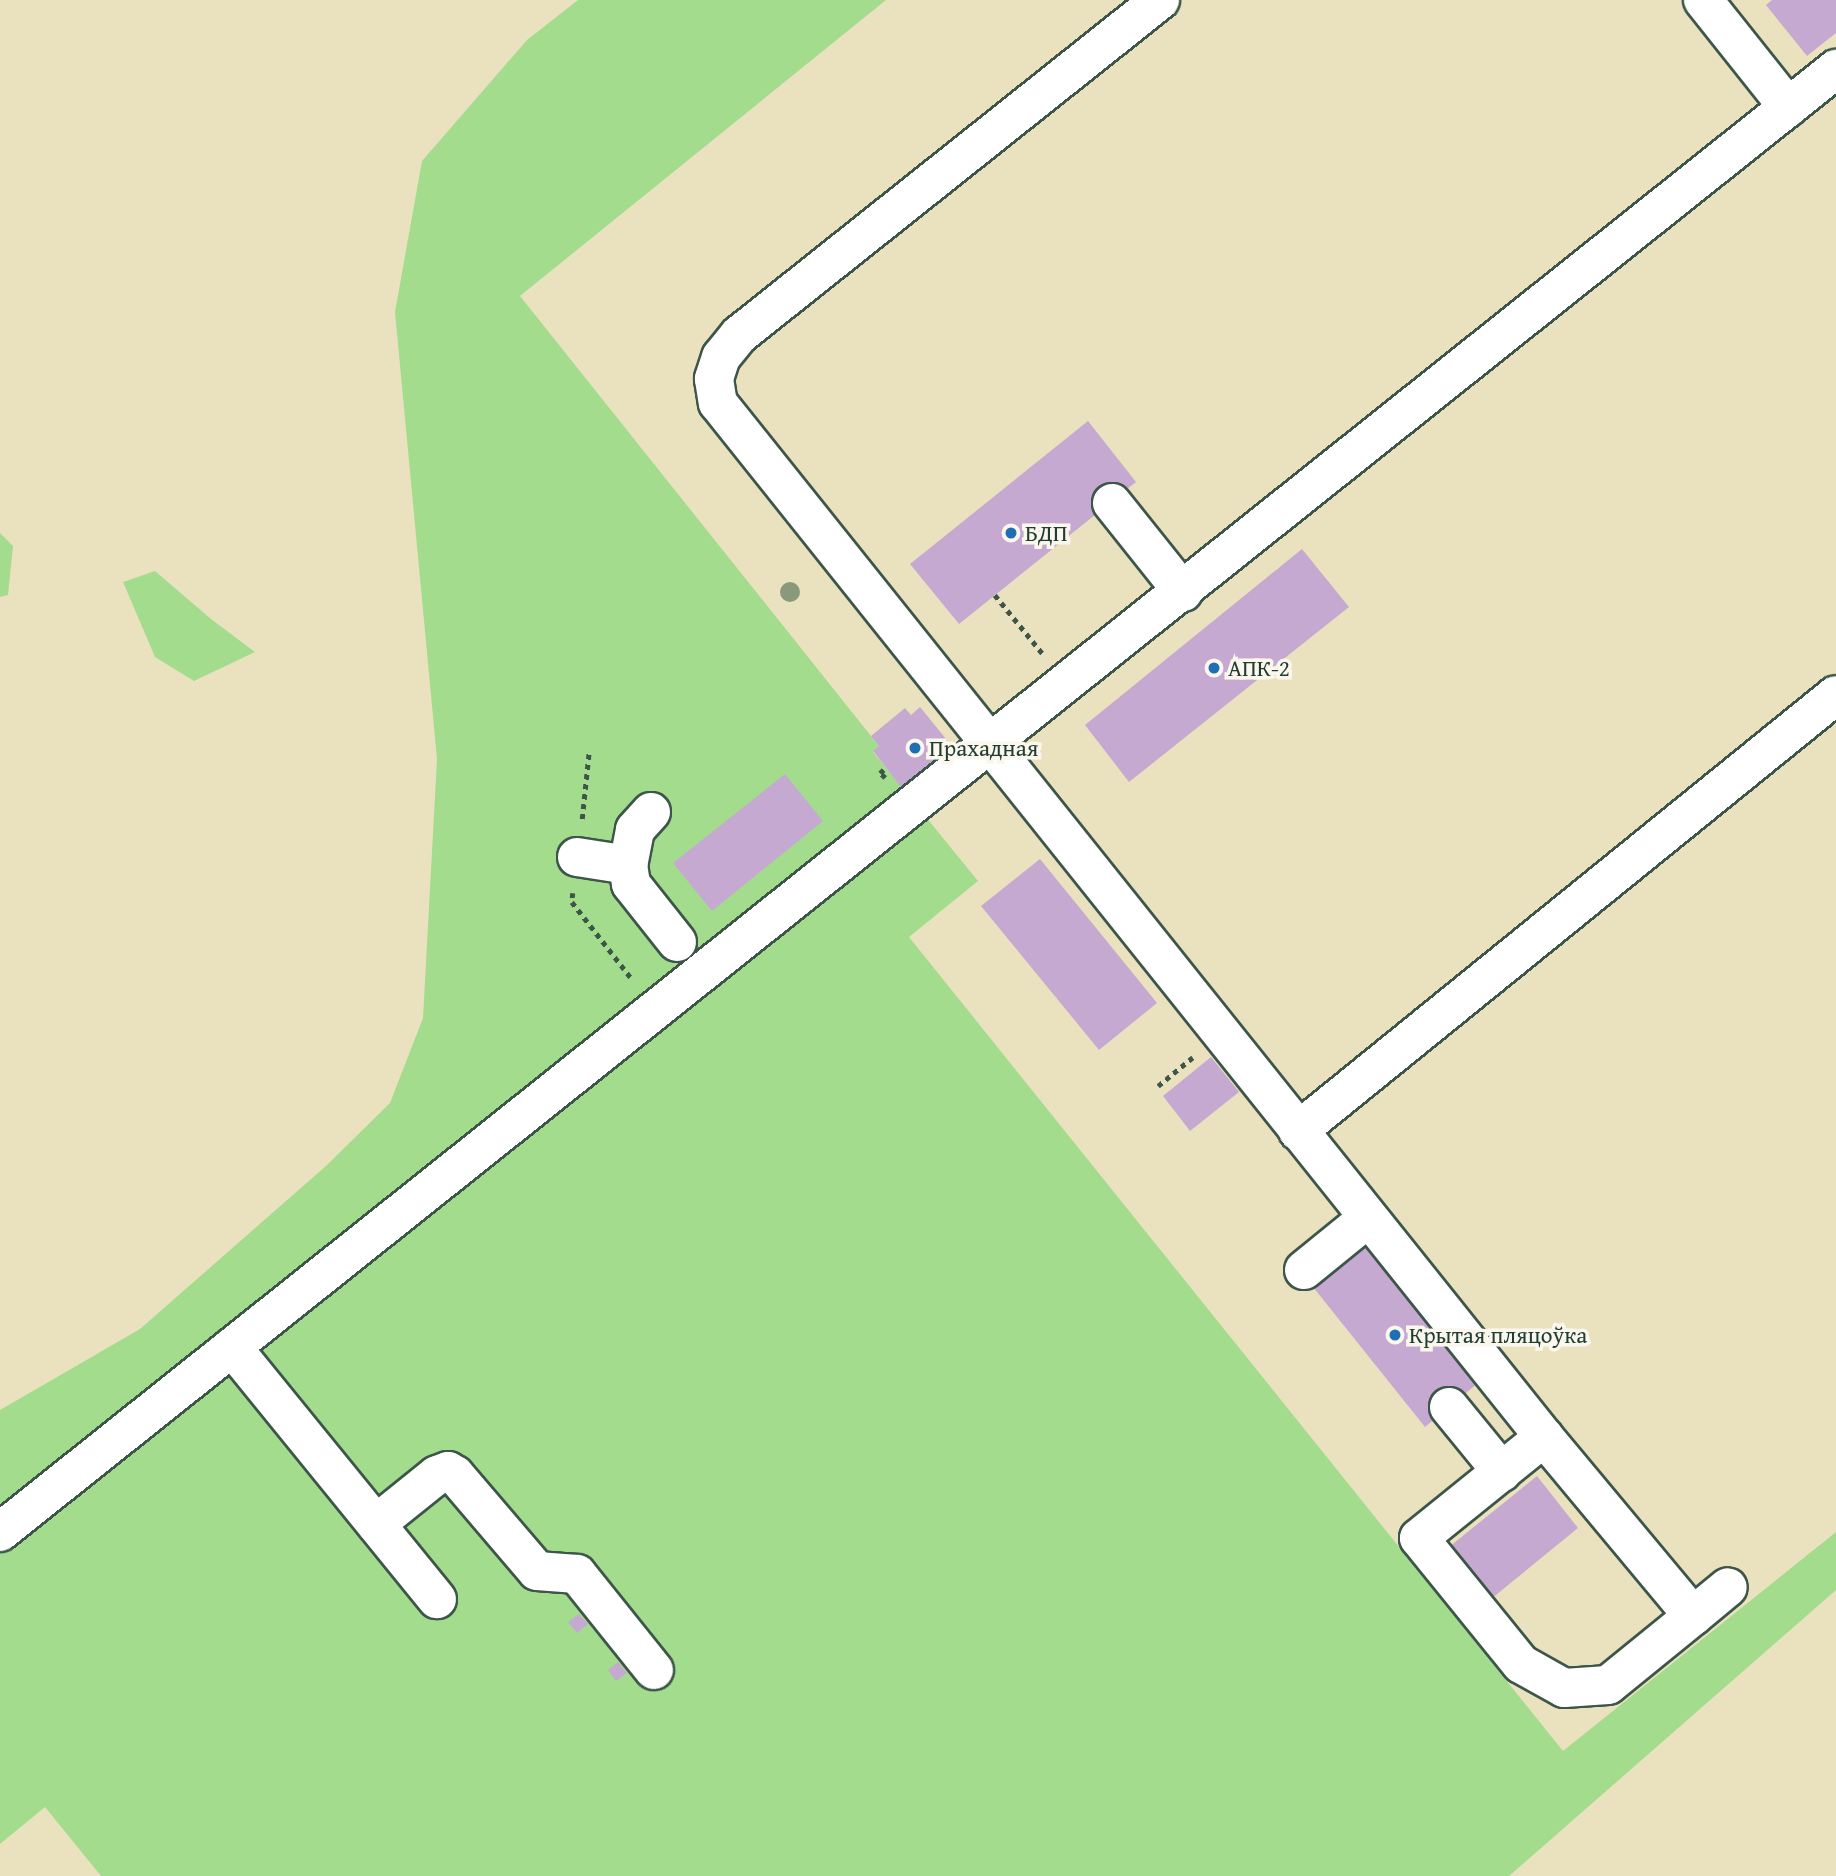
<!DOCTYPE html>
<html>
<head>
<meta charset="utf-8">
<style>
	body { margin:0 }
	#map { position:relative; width:1836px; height:1876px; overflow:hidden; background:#eae2bf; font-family:"Gentium Book Plus",serif }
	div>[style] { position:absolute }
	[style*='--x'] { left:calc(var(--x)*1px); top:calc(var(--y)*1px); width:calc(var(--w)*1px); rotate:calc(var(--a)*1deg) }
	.green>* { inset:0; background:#a4dc8e }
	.building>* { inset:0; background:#c5a9d1 }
	.path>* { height:4.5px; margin-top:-2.25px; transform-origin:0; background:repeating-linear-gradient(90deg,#3d5649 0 5px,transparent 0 10px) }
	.roads { filter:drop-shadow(2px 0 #3d5649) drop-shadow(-2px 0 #3d5649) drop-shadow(0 2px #3d5649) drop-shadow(0 -2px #3d5649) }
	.minor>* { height:38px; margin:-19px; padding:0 19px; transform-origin:19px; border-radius:19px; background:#fff }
	.trees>* { width:20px; height:20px; margin:-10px; border-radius:50%; background:#89997c }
	.dots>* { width:19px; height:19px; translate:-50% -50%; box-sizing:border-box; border:4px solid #fbf7ec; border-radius:50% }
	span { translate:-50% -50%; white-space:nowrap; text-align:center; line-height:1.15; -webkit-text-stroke:7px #fbf7ec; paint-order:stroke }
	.poi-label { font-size:23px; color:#1f3d34 }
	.left { translate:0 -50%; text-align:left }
</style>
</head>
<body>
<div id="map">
	<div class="green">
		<div style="clip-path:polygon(578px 0,886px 0,520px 296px,871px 736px,879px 746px,873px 752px,978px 881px,909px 937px,1563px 1751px,1836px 1532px,1836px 1590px,1509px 1876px,101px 1876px,45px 1807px,0 1844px,0 1410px,140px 1329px,326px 1166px,390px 1103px,423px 1018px,437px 759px,395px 312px,422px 161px,527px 40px)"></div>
		<div style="clip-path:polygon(0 533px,13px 546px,8px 595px,0 597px)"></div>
		<div style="clip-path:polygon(155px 571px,211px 619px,255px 652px,194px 681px,155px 657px,123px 582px)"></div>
	</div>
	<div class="building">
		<div style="clip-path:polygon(1772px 0,1836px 0,1836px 33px,1807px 56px,1766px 5px)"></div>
		<div style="clip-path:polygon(1088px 421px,1136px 482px,959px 624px,910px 564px)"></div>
		<div style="clip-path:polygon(1302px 549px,1349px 607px,1129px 782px,1085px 725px)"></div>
		<div style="clip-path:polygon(920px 707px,955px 750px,904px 791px,873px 751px,879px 746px,871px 736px,905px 708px,911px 715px)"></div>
		<div style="clip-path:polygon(785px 774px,823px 821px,712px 911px,673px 863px)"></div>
		<div style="clip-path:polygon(1040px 859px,1157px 1003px,1099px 1050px,981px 906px)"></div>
		<div style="clip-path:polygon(1211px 1057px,1239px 1092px,1190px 1131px,1163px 1096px)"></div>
		<div style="clip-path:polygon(1366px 1244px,1478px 1383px,1425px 1427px,1313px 1287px)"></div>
		<div style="clip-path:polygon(1537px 1476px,1578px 1528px,1491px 1599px,1449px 1547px)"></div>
		<div style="clip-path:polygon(579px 1614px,588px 1624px,577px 1633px,568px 1622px)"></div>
		<div style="clip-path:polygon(618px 1662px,627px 1673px,616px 1681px,608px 1670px)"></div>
	</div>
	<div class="path">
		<div style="--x:995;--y:595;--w:76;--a:50.9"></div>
		<div style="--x:885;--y:778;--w:7;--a:-135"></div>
		<div style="--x:880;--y:773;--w:7;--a:-45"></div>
		<div style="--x:582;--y:819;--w:68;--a:-84.1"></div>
		<div style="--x:573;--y:893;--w:9;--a:96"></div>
		<div style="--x:572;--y:902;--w:98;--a:52.1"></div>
		<div style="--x:1158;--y:1086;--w:45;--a:-39.6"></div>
	</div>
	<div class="roads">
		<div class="minor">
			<div style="--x:1160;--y:0;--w:538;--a:141.49"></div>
			<div style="--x:739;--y:335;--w:28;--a:129"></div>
			<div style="--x:721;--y:357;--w:23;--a:108"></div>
			<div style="--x:714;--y:379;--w:24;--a:81"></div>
			<div style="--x:718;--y:403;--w:1323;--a:51.38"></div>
			<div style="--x:1544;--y:1437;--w:233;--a:50.2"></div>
			<div style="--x:1693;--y:1616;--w:109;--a:140.9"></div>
			<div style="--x:1608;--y:1685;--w:44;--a:176.1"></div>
			<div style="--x:1564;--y:1688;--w:49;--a:-150.8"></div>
			<div style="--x:1521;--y:1664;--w:162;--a:-129"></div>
			<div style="--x:1419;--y:1538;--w:161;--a:-38.9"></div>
			<div style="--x:1703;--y:0;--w:137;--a:51.5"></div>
			<div style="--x:1112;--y:503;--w:114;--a:51.4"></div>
			<div style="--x:651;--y:812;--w:24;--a:132"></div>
			<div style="--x:635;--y:830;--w:36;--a:101"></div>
			<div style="--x:628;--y:865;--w:19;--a:81"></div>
			<div style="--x:631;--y:884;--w:74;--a:51.6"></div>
			<div style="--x:577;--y:857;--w:52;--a:8.9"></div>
			<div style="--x:1298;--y:1131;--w:692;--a:-39.02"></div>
			<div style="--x:1304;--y:1270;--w:82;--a:-39.1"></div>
			<div style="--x:232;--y:1347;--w:325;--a:50.9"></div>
			<div style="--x:1449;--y:1407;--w:84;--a:50.8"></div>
			<div style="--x:376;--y:1524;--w:78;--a:-38.8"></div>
			<div style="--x:437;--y:1475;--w:12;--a:-20"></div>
			<div style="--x:448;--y:1471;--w:8;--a:30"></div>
			<div style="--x:455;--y:1475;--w:126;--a:49.5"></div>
			<div style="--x:537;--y:1571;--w:40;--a:4.3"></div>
			<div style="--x:577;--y:1574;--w:123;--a:51.3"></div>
			<div style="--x:0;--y:1532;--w:2348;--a:-38.55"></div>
			<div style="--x:1693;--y:1616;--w:45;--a:-39.6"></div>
		</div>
	</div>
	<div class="trees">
		<div style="left:790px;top:592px"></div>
	</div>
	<div class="dots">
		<div style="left:1011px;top:533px;background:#1f6fb2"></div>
		<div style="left:1214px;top:668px;background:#1f6fb2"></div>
		<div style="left:915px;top:748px;background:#1f6fb2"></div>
		<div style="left:1395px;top:1335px;background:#1f6fb2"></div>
	</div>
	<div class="poi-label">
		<span class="left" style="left:1025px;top:533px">БДП</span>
		<span class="left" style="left:1228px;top:668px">АПК-2</span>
		<span class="left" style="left:929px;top:748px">Прахадная</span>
		<span class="left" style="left:1409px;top:1335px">Крытая пляцоўка</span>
	</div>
</div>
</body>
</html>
